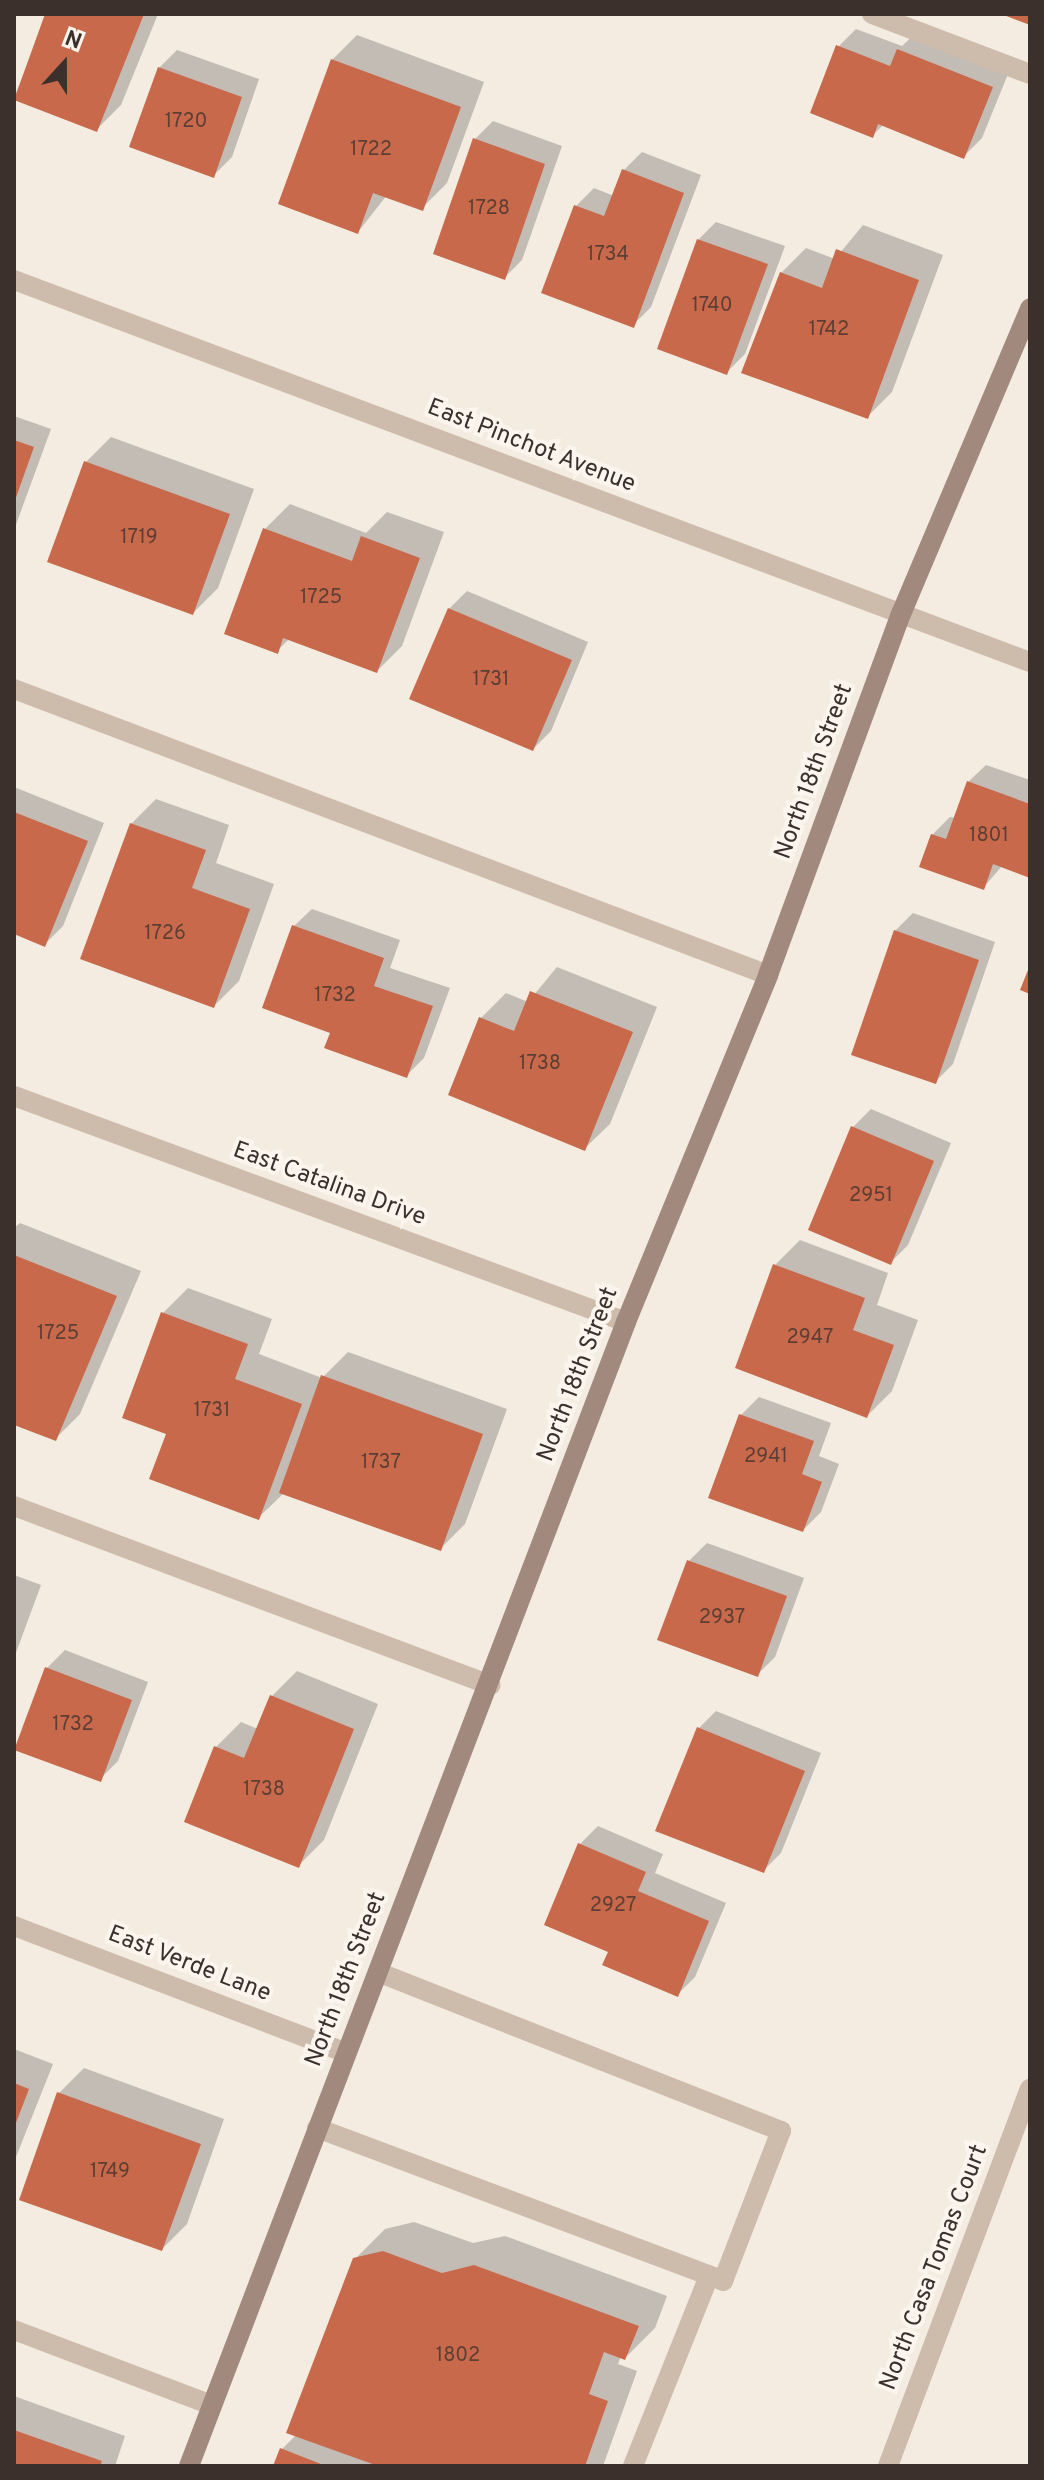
<!DOCTYPE html>
<html>
<head>
<meta charset="utf-8">
<style>
	body { margin:0 }
	#map { position:relative; width:1044px; height:2480px; overflow:hidden; background:#f4ebe1; font-family:Overpass,sans-serif }
	div>[style] { position:absolute }
	[style*='--x'] { left:calc(var(--x)*1px); top:calc(var(--y)*1px); width:calc(var(--w)*1px); rotate:calc(var(--a)*1deg) }
	.shadow>* { inset:0; background:#0003 }
	.building>* { inset:0; background:#c8694b }
	.lane>* { height:20px; margin:-10px; padding:0 10px; transform-origin:10px; border-radius:10px; background:#cdbbac }
	.street>* { height:20px; margin:-10px; padding:0 10px; transform-origin:10px; border-radius:10px; background:#cdbbac }
	.secondary>* { height:20px; margin:-10px; padding:0 10px; transform-origin:10px; border-radius:10px; background:#a18a7d }
	span { translate:-50% -50%; white-space:nowrap; text-align:center; line-height:1.15; -webkit-text-stroke:8px #fbf5ee; paint-order:stroke }
	.number-label { font-size:20px; color:#5e3e33 }
	.number-label span { -webkit-text-stroke-width:0 }
	.street-label { font-size:24px; color:#3b302b }
	.frame { position:absolute; inset:0; border:16px solid #3b302b; pointer-events:none }
	.north { position:absolute; left:24px; top:24px; width:80px; height:80px; -webkit-text-stroke:6px #fbf5ee; paint-order:stroke; rotate:21deg; font-size:22px; font-weight:700; line-height:32px; text-align:center; color:#3b302b }
	.north::after { content:''; display:block; margin:auto; width:28px; height:36px; background:#3b302b; clip-path:polygon(50% 0,100% 100%,50% 72%,0 100%) }
</style>
</head>
<body>
<div id="map">
	<div class="shadow">
		<div style="clip-path:polygon(47px 14px,158px 14px,121px 105px,96px 130px,14px 98px)"></div>
		<div style="clip-path:polygon(856px 29px,902px 46px,917px 32px,1010px 69px,982px 138px,964px 156px,884px 124px,872px 136px,838px 47px)"></div>
		<div style="clip-path:polygon(357px 35px,484px 82px,447px 183px,422px 208px,387px 195px,358px 232px,332px 60px)"></div>
		<div style="clip-path:polygon(177px 50px,259px 79px,232px 157px,214px 175px,159px 68px)"></div>
		<div style="clip-path:polygon(493px 121px,562px 146px,522px 260px,504px 278px,475px 139px)"></div>
		<div style="clip-path:polygon(642px 152px,701px 175px,651px 307px,633px 325px,576px 206px,594px 188px,614px 196px,624px 170px)"></div>
		<div style="clip-path:polygon(716px 222px,785px 246px,745px 354px,727px 372px,698px 240px)"></div>
		<div style="clip-path:polygon(863px 225px,943px 255px,892px 392px,867px 417px,781px 273px,806px 248px,835px 259px)"></div>
		<div style="clip-path:polygon(14px 416px,51px 429px,14px 530px)"></div>
		<div style="clip-path:polygon(111px 437px,254px 489px,218px 588px,193px 613px,50px 561px,86px 462px)"></div>
		<div style="clip-path:polygon(290px 504px,366px 533px,387px 512px,444px 532px,402px 646px,377px 671px,290px 638px,277px 651px,265px 529px)"></div>
		<div style="clip-path:polygon(467px 591px,588px 642px,551px 731px,533px 749px,449px 609px)"></div>
		<div style="clip-path:polygon(986px 765px,1030px 780px,1030px 876px,1002px 866px,983px 888px,932px 835px,950px 817px,956px 818px,968px 782px)"></div>
		<div style="clip-path:polygon(14px 787px,104px 823px,63px 926px,45px 944px,14px 932px)"></div>
		<div style="clip-path:polygon(156px 799px,229px 825px,216px 863px,274px 884px,239px 981px,214px 1006px,131px 824px)"></div>
		<div style="clip-path:polygon(312px 909px,400px 940px,390px 968px,450px 988px,424px 1058px,406px 1076px,332px 1032px,294px 926px)"></div>
		<div style="clip-path:polygon(913px 913px,995px 942px,953px 1064px,935px 1082px,895px 931px)"></div>
		<div style="clip-path:polygon(557px 967px,657px 1007px,610px 1124px,585px 1148px,481px 1018px,506px 993px,528px 1002px)"></div>
		<div style="clip-path:polygon(871px 1109px,951px 1143px,908px 1245px,890px 1263px,853px 1127px)"></div>
		<div style="clip-path:polygon(20px 1223px,141px 1271px,80px 1414px,55px 1439px,14px 1422px,14px 1228px)"></div>
		<div style="clip-path:polygon(800px 1240px,888px 1273px,877px 1305px,918px 1320px,892px 1391px,867px 1416px,775px 1265px)"></div>
		<div style="clip-path:polygon(188px 1288px,272px 1319px,259px 1354px,322px 1378px,348px 1352px,507px 1409px,465px 1524px,440px 1549px,284px 1493px,259px 1517px,168px 1433px,163px 1313px)"></div>
		<div style="clip-path:polygon(759px 1397px,831px 1423px,819px 1456px,839px 1464px,821px 1512px,803px 1530px,741px 1415px)"></div>
		<div style="clip-path:polygon(707px 1543px,804px 1578px,775px 1657px,757px 1675px,689px 1561px)"></div>
		<div style="clip-path:polygon(14px 1575px,41px 1585px,14px 1658px)"></div>
		<div style="clip-path:polygon(65px 1650px,148px 1682px,118px 1761px,100px 1779px,47px 1668px)"></div>
		<div style="clip-path:polygon(297px 1671px,378px 1704px,324px 1840px,299px 1865px,216px 1747px,241px 1722px,258px 1729px,272px 1696px)"></div>
		<div style="clip-path:polygon(716px 1711px,821px 1753px,781px 1853px,763px 1871px,698px 1729px)"></div>
		<div style="clip-path:polygon(598px 1826px,663px 1854px,655px 1873px,726px 1903px,695px 1977px,677px 1995px,610px 1951px,580px 1844px)"></div>
		<div style="clip-path:polygon(14px 2049px,53px 2064px,14px 2162px)"></div>
		<div style="clip-path:polygon(84px 2068px,224px 2119px,187px 2224px,162px 2249px,59px 2093px)"></div>
		<div style="clip-path:polygon(414px 2222px,473px 2243px,505px 2236px,667px 2296px,655px 2328px,625px 2358px,621px 2356px,618px 2364px,637px 2371px,603px 2466px,275px 2466px,282px 2449px,297px 2434px,355px 2259px,385px 2229px)"></div>
		<div style="clip-path:polygon(14px 2396px,125px 2436px,115px 2466px,14px 2466px)"></div>
	</div>
	<div class="building">
		<div style="clip-path:polygon(45px 14px,144px 14px,97px 132px,14px 100px)"></div>
		<div style="clip-path:polygon(1001px 14px,1030px 14px,1030px 25px)"></div>
		<div style="clip-path:polygon(836px 45px,890px 66px,897px 49px,993px 87px,964px 159px,878px 124px,873px 138px,810px 113px)"></div>
		<div style="clip-path:polygon(331px 59px,461px 107px,423px 211px,373px 193px,358px 234px,278px 204px)"></div>
		<div style="clip-path:polygon(158px 67px,242px 97px,214px 178px,129px 147px)"></div>
		<div style="clip-path:polygon(473px 138px,545px 164px,505px 280px,433px 254px)"></div>
		<div style="clip-path:polygon(622px 169px,684px 193px,634px 328px,541px 293px,574px 205px,604px 216px)"></div>
		<div style="clip-path:polygon(697px 239px,768px 264px,727px 375px,657px 349px)"></div>
		<div style="clip-path:polygon(836px 249px,919px 280px,868px 419px,741px 373px,780px 272px,822px 288px)"></div>
		<div style="clip-path:polygon(14px 440px,34px 447px,14px 503px)"></div>
		<div style="clip-path:polygon(84px 461px,230px 514px,193px 615px,47px 562px)"></div>
		<div style="clip-path:polygon(263px 528px,352px 561px,361px 536px,420px 558px,377px 673px,283px 638px,278px 654px,224px 634px)"></div>
		<div style="clip-path:polygon(448px 608px,572px 660px,533px 751px,409px 699px)"></div>
		<div style="clip-path:polygon(967px 781px,1030px 804px,1030px 878px,993px 864px,984px 890px,919px 867px,931px 834px,946px 839px)"></div>
		<div style="clip-path:polygon(14px 812px,88px 841px,45px 947px,14px 934px)"></div>
		<div style="clip-path:polygon(130px 823px,206px 850px,192px 888px,250px 909px,214px 1008px,80px 959px)"></div>
		<div style="clip-path:polygon(292px 925px,384px 958px,374px 986px,433px 1006px,407px 1078px,324px 1048px,330px 1033px,262px 1008px)"></div>
		<div style="clip-path:polygon(894px 930px,979px 960px,936px 1084px,851px 1055px)"></div>
		<div style="clip-path:polygon(1030px 965px,1030px 994px,1020px 990px)"></div>
		<div style="clip-path:polygon(530px 991px,633px 1032px,585px 1151px,448px 1095px,479px 1017px,514px 1031px)"></div>
		<div style="clip-path:polygon(851px 1126px,934px 1161px,891px 1265px,808px 1230px)"></div>
		<div style="clip-path:polygon(14px 1255px,117px 1296px,56px 1441px,14px 1425px)"></div>
		<div style="clip-path:polygon(773px 1264px,865px 1298px,853px 1330px,894px 1345px,867px 1418px,735px 1368px)"></div>
		<div style="clip-path:polygon(161px 1312px,248px 1344px,235px 1379px,302px 1404px,259px 1520px,149px 1479px,166px 1434px,122px 1418px)"></div>
		<div style="clip-path:polygon(321px 1375px,483px 1434px,441px 1551px,279px 1493px)"></div>
		<div style="clip-path:polygon(739px 1414px,814px 1441px,802px 1474px,822px 1482px,803px 1532px,708px 1498px)"></div>
		<div style="clip-path:polygon(687px 1560px,787px 1596px,758px 1677px,657px 1640px)"></div>
		<div style="clip-path:polygon(45px 1667px,132px 1700px,101px 1782px,14px 1750px)"></div>
		<div style="clip-path:polygon(270px 1695px,354px 1729px,299px 1868px,184px 1822px,214px 1746px,244px 1758px)"></div>
		<div style="clip-path:polygon(697px 1727px,805px 1771px,764px 1873px,655px 1831px)"></div>
		<div style="clip-path:polygon(578px 1843px,646px 1872px,638px 1891px,709px 1921px,678px 1997px,602px 1965px,608px 1952px,544px 1925px)"></div>
		<div style="clip-path:polygon(14px 2083px,29px 2089px,14px 2128px)"></div>
		<div style="clip-path:polygon(57px 2092px,201px 2144px,162px 2251px,19px 2200px)"></div>
		<div style="clip-path:polygon(383px 2251px,442px 2273px,474px 2265px,639px 2326px,625px 2360px,604px 2352px,589px 2394px,608px 2401px,585px 2466px,378px 2466px,286px 2433px,353px 2258px)"></div>
		<div style="clip-path:polygon(14px 2430px,102px 2461px,100px 2466px,14px 2466px)"></div>
		<div style="clip-path:polygon(280px 2448px,326px 2466px,273px 2466px)"></div>
	</div>
	<div class="lane">
		<div style="--x:872;--y:14;--w:169;--a:20.8"></div>
		<div style="--x:14;--y:689;--w:806;--a:20.77"></div>
		<div style="--x:14;--y:1506;--w:509;--a:20.61"></div>
		<div style="--x:317;--y:2128;--w:434;--a:20.6"></div>
		<div style="--x:723;--y:2281;--w:161;--a:-68.9"></div>
		<div style="--x:781;--y:2131;--w:433;--a:-158.5"></div>
		<div style="--x:14;--y:2330;--w:211;--a:20.8"></div>
		<div style="--x:633;--y:2466;--w:205;--a:-68.2"></div>
	</div>
	<div class="street">
		<div style="--x:14;--y:280;--w:1085;--a:20.61"></div>
		<div style="--x:14;--y:1096;--w:652;--a:20.27"></div>
		<div style="--x:14;--y:1926;--w:355;--a:20.9"></div>
		<div style="--x:888;--y:2466;--w:403;--a:-69.4"></div>
	</div>
	<div class="secondary">
		<div style="--x:189;--y:2466;--w:1225;--a:-69.09"></div>
		<div style="--x:626;--y:1322;--w:375;--a:-67.7"></div>
		<div style="--x:768;--y:975;--w:385;--a:-69.8"></div>
		<div style="--x:901;--y:614;--w:332;--a:-67.1"></div>
	</div>
	<div class="number-label">
		<span style="left:186px;top:122px">1720</span>
		<span style="left:371px;top:150px">1722</span>
		<span style="left:489px;top:209px">1728</span>
		<span style="left:608px;top:255px">1734</span>
		<span style="left:712px;top:306px">1740</span>
		<span style="left:829px;top:330px">1742</span>
		<span style="left:139px;top:538px">1719</span>
		<span style="left:321px;top:598px">1725</span>
		<span style="left:491px;top:680px">1731</span>
		<span style="left:989px;top:836px">1801</span>
		<span style="left:165px;top:934px">1726</span>
		<span style="left:335px;top:996px">1732</span>
		<span style="left:540px;top:1064px">1738</span>
		<span style="left:871px;top:1196px">2951</span>
		<span style="left:58px;top:1334px">1725</span>
		<span style="left:810px;top:1338px">2947</span>
		<span style="left:212px;top:1411px">1731</span>
		<span style="left:766px;top:1457px">2941</span>
		<span style="left:381px;top:1463px">1737</span>
		<span style="left:722px;top:1618px">2937</span>
		<span style="left:73px;top:1725px">1732</span>
		<span style="left:264px;top:1790px">1738</span>
		<span style="left:613px;top:1906px">2927</span>
		<span style="left:110px;top:2172px">1749</span>
		<span style="left:458px;top:2356px">1802</span>
	</div>
	<div class="street-label">
		<span style="left:531px;top:447px;rotate:21deg">East Pinchot Avenue</span>
		<span style="left:815px;top:772px;rotate:-70deg">North 18th Street</span>
		<span style="left:329px;top:1185px;rotate:20deg">East Catalina Drive</span>
		<span style="left:579px;top:1375px;rotate:-69deg">North 18th Street</span>
		<span style="left:189px;top:1965px;rotate:21deg">East Verde Lane</span>
		<span style="left:347px;top:1980px;rotate:-69deg">North 18th Street</span>
		<span style="left:935px;top:2268px;rotate:-69deg">North Casa Tomas Court</span>
	</div>
	<div class="frame"></div>
	<div class="north">N</div>
</div>
</body>
</html>
